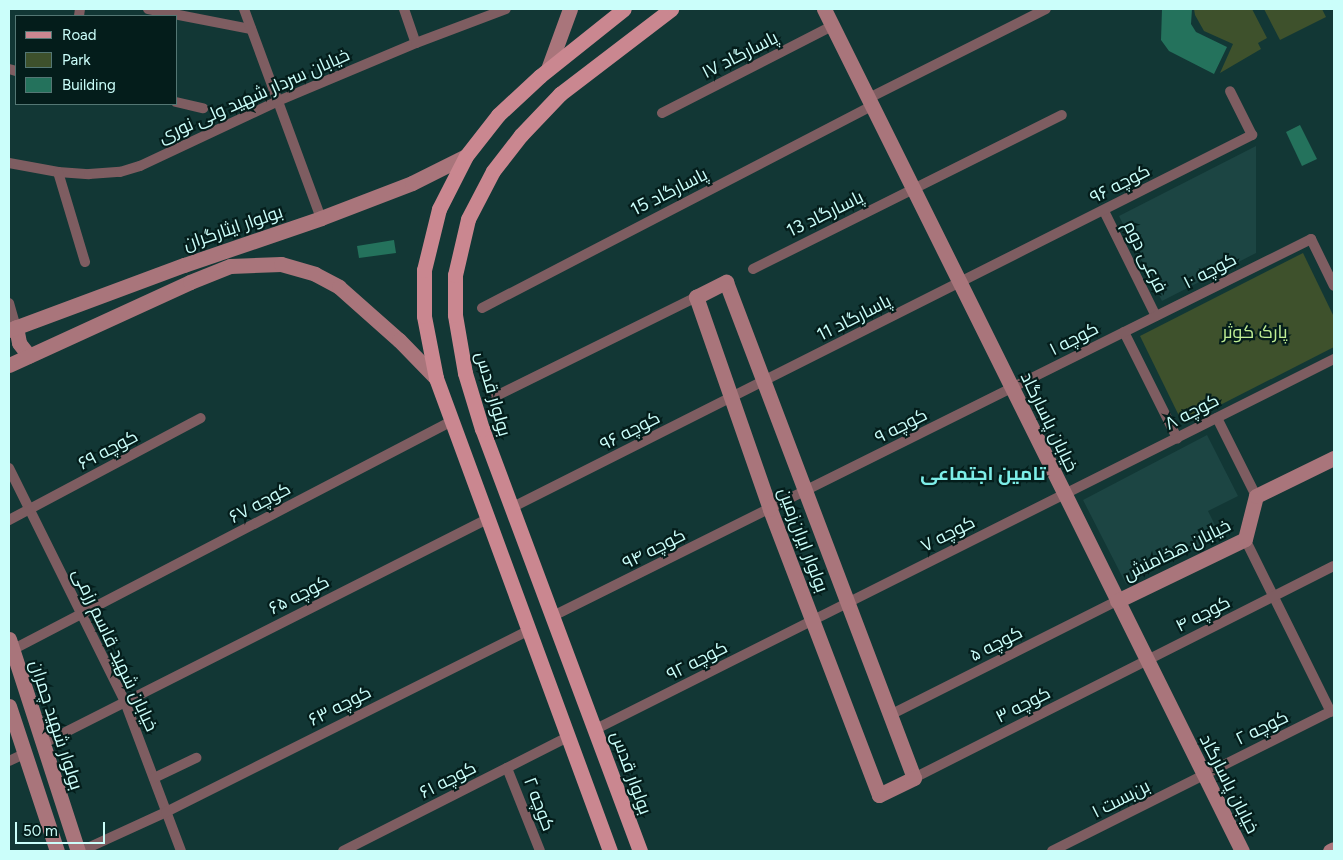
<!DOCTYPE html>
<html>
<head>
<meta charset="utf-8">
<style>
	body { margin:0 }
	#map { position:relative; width:1343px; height:860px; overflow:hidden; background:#123735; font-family:Figtree,Cairo,sans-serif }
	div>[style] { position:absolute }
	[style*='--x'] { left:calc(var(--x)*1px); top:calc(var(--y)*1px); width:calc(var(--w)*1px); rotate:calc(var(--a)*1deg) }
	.built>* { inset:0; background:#1c4543 }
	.green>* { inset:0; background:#3e512c }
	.building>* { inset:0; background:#24725c }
	.street>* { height:10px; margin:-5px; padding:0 5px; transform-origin:5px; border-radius:5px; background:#7e5d61 }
	.secondary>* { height:15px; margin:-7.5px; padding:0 7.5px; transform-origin:7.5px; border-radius:7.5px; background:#a9757b }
	.primary>* { height:15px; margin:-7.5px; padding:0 7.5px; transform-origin:7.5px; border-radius:7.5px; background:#ca8790 }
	span { translate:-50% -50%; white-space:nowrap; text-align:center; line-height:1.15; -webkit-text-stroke:4.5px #041d1b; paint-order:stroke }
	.street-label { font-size:18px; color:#cbfefa }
	.park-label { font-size:18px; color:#c0ef95 }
	.neighbourhood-label { font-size:19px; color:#7deee8; font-weight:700 }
	.frame { position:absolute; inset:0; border:10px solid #cbfefa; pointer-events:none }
	.legend { position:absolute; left:15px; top:15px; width:162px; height:90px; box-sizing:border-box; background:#041d1b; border:1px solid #547774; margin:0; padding:6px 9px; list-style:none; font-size:15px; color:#cbfefa }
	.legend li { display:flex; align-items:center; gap:10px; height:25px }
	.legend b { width:25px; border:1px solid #547774 }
	.scale { position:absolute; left:15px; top:822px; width:90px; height:22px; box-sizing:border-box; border:2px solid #cbfefa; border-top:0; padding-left:6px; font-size:15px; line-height:18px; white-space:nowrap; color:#cbfefa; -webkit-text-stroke:4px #041d1b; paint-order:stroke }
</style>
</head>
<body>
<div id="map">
	<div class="built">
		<div style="clip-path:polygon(1256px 146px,1256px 253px,1162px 301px,1119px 216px)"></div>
		<div style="clip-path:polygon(1207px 435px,1238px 496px,1208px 511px,1220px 535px,1126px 584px,1083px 500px)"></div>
	</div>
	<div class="green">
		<div style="clip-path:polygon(1194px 9px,1252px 9px,1267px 38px,1258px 43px,1261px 49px,1220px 73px,1233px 44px,1204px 31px,1195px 15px)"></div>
		<div style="clip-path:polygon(1264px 9px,1322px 9px,1326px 17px,1280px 40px)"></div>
		<div style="clip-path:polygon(1303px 253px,1334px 317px,1334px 347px,1183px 424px,1140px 336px)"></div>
	</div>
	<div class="building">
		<div style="clip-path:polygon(1162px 9px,1192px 9px,1191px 24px,1196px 32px,1227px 47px,1214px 74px,1169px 51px,1161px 40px)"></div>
		<div style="clip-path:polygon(1300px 125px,1317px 159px,1302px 166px,1286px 132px)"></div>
		<div style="clip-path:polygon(394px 240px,396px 253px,359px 258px,357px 246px)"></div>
	</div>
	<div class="street">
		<div style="--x:148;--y:9;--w:105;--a:11"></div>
		<div style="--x:244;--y:9;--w:223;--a:69.8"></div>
		<div style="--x:404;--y:9;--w:36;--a:71"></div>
		<div style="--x:79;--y:16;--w:7;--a:-82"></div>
		<div style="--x:9;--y:69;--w:7;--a:16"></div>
		<div style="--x:869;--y:98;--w:198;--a:-26.7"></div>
		<div style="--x:176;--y:102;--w:28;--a:13"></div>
		<div style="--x:662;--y:113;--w:191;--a:-27.1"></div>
		<div style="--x:9;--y:163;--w:50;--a:10.4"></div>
		<div style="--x:58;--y:172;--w:31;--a:4"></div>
		<div style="--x:89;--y:174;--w:31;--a:-4"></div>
		<div style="--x:120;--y:172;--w:21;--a:-17"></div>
		<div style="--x:140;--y:166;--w:153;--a:-25.2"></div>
		<div style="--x:278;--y:101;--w:150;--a:-22.8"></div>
		<div style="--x:416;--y:43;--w:96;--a:-20.7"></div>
		<div style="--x:58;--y:172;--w:94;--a:73.3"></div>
		<div style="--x:1104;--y:211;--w:117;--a:63.7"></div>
		<div style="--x:753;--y:269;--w:345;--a:-26.5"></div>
		<div style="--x:9;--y:303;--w:25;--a:74"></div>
		<div style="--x:482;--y:308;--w:438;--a:-27.4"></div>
		<div style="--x:1124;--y:332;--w:119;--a:63.4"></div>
		<div style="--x:496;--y:396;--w:223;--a:-26.3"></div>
		<div style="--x:1217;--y:418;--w:87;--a:63.4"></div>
		<div style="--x:9;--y:468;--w:261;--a:63.6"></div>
		<div style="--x:125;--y:702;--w:159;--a:69.4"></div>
		<div style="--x:511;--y:508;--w:830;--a:-26.72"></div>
		<div style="--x:1252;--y:135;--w:49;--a:-116.6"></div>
		<div style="--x:9;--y:520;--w:217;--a:-28"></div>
		<div style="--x:1245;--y:539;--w:193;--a:63.6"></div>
		<div style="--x:551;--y:617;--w:849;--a:-26.44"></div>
		<div style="--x:1311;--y:239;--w:52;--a:63.9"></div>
		<div style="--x:12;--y:650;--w:496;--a:-27.5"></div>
		<div style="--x:890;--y:715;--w:254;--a:-26.7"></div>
		<div style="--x:594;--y:730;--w:828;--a:-26.63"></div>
		<div style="--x:42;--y:744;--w:500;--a:-26.8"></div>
		<div style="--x:9;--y:761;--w:17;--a:-25"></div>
		<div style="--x:507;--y:768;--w:89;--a:68.3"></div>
		<div style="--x:154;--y:778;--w:47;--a:-25.5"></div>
		<div style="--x:914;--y:778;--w:470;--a:-26.8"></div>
		<div style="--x:81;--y:851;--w:94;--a:-24.6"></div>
		<div style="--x:166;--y:812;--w:406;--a:-26.6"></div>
		<div style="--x:343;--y:851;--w:252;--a:-26.9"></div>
		<div style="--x:1052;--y:851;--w:315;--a:-26.6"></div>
	</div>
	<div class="secondary">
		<div style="--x:824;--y:9;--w:940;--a:63.6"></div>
		<div style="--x:548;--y:69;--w:64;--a:-69.9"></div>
		<div style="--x:726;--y:282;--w:530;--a:69.24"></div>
		<div style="--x:914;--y:778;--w:39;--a:154"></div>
		<div style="--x:879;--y:795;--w:306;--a:-110.9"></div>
		<div style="--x:770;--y:509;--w:225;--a:-109.2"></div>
		<div style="--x:696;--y:297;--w:34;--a:-27"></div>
		<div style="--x:16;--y:327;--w:16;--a:79"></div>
		<div style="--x:19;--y:343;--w:16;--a:52"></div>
		<div style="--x:9;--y:330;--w:187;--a:-20.4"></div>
		<div style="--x:184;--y:265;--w:145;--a:-18.9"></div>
		<div style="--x:321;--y:218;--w:97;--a:-21"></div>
		<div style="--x:412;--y:183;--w:60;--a:-26.6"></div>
		<div style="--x:9;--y:365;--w:199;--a:-24.6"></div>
		<div style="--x:190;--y:282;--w:43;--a:-21.8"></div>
		<div style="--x:230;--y:266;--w:51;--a:-2.2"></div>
		<div style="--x:281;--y:264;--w:35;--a:16"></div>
		<div style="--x:315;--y:274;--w:27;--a:28"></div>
		<div style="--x:339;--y:287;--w:80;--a:41.5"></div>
		<div style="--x:399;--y:340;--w:53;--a:45.8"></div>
		<div style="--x:1117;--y:601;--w:142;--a:-25.8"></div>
		<div style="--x:1245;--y:539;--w:44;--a:-75.7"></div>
		<div style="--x:1256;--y:496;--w:87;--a:-26"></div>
		<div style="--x:9;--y:639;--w:223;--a:72"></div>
		<div style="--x:9;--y:706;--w:153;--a:71.7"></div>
		<div style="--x:1330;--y:851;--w:4;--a:-27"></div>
	</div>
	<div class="primary">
		<div style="--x:610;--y:851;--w:504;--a:-110.2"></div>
		<div style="--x:436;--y:378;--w:63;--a:-101"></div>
		<div style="--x:424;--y:316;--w:46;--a:-90"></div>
		<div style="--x:424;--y:270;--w:63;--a:-76.2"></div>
		<div style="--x:439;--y:209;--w:59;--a:-63"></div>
		<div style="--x:466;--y:156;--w:52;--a:-52"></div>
		<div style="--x:498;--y:115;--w:57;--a:-42.9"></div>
		<div style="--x:540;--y:76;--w:107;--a:-38.6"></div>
		<div style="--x:640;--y:851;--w:451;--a:-110.5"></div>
		<div style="--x:482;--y:429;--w:59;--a:-106.9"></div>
		<div style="--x:465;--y:373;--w:59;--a:-99.8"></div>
		<div style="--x:455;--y:315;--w:40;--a:-90"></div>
		<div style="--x:455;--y:275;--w:57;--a:-76.9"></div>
		<div style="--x:468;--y:219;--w:54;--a:-62.5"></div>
		<div style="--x:493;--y:171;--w:46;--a:-52.1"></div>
		<div style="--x:521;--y:135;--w:57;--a:-46.4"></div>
		<div style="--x:560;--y:94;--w:140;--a:-37.4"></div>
	</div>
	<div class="street-label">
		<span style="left:740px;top:55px;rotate:-27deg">پاسارگاد ۱۷</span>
		<span style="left:254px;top:96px;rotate:-24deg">خیابان سردار شهید ولی نوری</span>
		<span style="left:1120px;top:184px;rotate:-27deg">کوچه ۹۶</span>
		<span style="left:669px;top:192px;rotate:-27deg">پاسارگاد 15</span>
		<span style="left:825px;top:214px;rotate:-26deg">پاسارگاد 13</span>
		<span style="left:233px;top:228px;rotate:-19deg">بولوار ایثارگران</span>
		<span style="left:1145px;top:257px;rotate:64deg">فرعی دوم</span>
		<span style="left:1210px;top:271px;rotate:-27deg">کوچه ۱۰</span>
		<span style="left:854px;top:318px;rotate:-27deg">پاسارگاد 11</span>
		<span style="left:1074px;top:339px;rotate:-27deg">کوچه ۱</span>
		<span style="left:493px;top:394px;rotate:74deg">بولوار قدس</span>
		<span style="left:1192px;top:412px;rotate:-27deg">کوچه ۸</span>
		<span style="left:1049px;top:422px;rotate:64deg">خیابان پاسارگاد</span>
		<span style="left:901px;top:426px;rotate:-27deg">کوچه ۹</span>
		<span style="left:630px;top:431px;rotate:-27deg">کوچه ۹۶</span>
		<span style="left:108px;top:450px;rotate:-28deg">کوچه ۶۹</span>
		<span style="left:260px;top:503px;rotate:-28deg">کوچه ۶۷</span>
		<span style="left:948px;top:534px;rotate:-27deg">کوچه ۷</span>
		<span style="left:803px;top:540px;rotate:69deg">بولوار ایران‌زمین</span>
		<span style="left:654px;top:549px;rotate:-27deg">کوچه ۹۴</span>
		<span style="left:1177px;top:550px;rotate:-26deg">خیابان هخامنش</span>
		<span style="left:299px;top:595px;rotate:-27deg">کوچه ۶۵</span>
		<span style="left:1203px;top:614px;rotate:-27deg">کوچه ۴</span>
		<span style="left:996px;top:644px;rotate:-27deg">کوچه ۵</span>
		<span style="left:115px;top:650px;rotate:65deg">خیابان شهید قاسم رزمی</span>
		<span style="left:697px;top:661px;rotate:-27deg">کوچه ۹۲</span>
		<span style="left:1023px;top:705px;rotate:-27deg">کوچه ۳</span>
		<span style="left:340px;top:706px;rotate:-27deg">کوچه ۶۳</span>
		<span style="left:56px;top:725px;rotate:72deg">بولوار شهید چمران</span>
		<span style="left:1262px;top:728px;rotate:-26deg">کوچه ۲</span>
		<span style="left:631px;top:773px;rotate:70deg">بولوار قدس</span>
		<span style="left:448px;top:780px;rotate:-27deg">کوچه ۶۱</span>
		<span style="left:1229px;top:784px;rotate:63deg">خیابان پاسارگاد</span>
		<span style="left:1121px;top:799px;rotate:-27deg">بن‌بست ۱</span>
		<span style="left:539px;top:804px;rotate:69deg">کوچه ۲</span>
	</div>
	<div class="park-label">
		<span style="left:1255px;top:332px">پارک کوثر</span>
	</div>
	<div class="neighbourhood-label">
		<span style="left:983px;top:474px">تامین اجتماعی</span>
	</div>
	<div class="frame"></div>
	<ul class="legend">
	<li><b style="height:6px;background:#ca8790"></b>Road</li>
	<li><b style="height:14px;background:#3e512c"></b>Park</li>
	<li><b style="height:14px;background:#24725c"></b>Building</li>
	</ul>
	<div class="scale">50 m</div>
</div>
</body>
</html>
